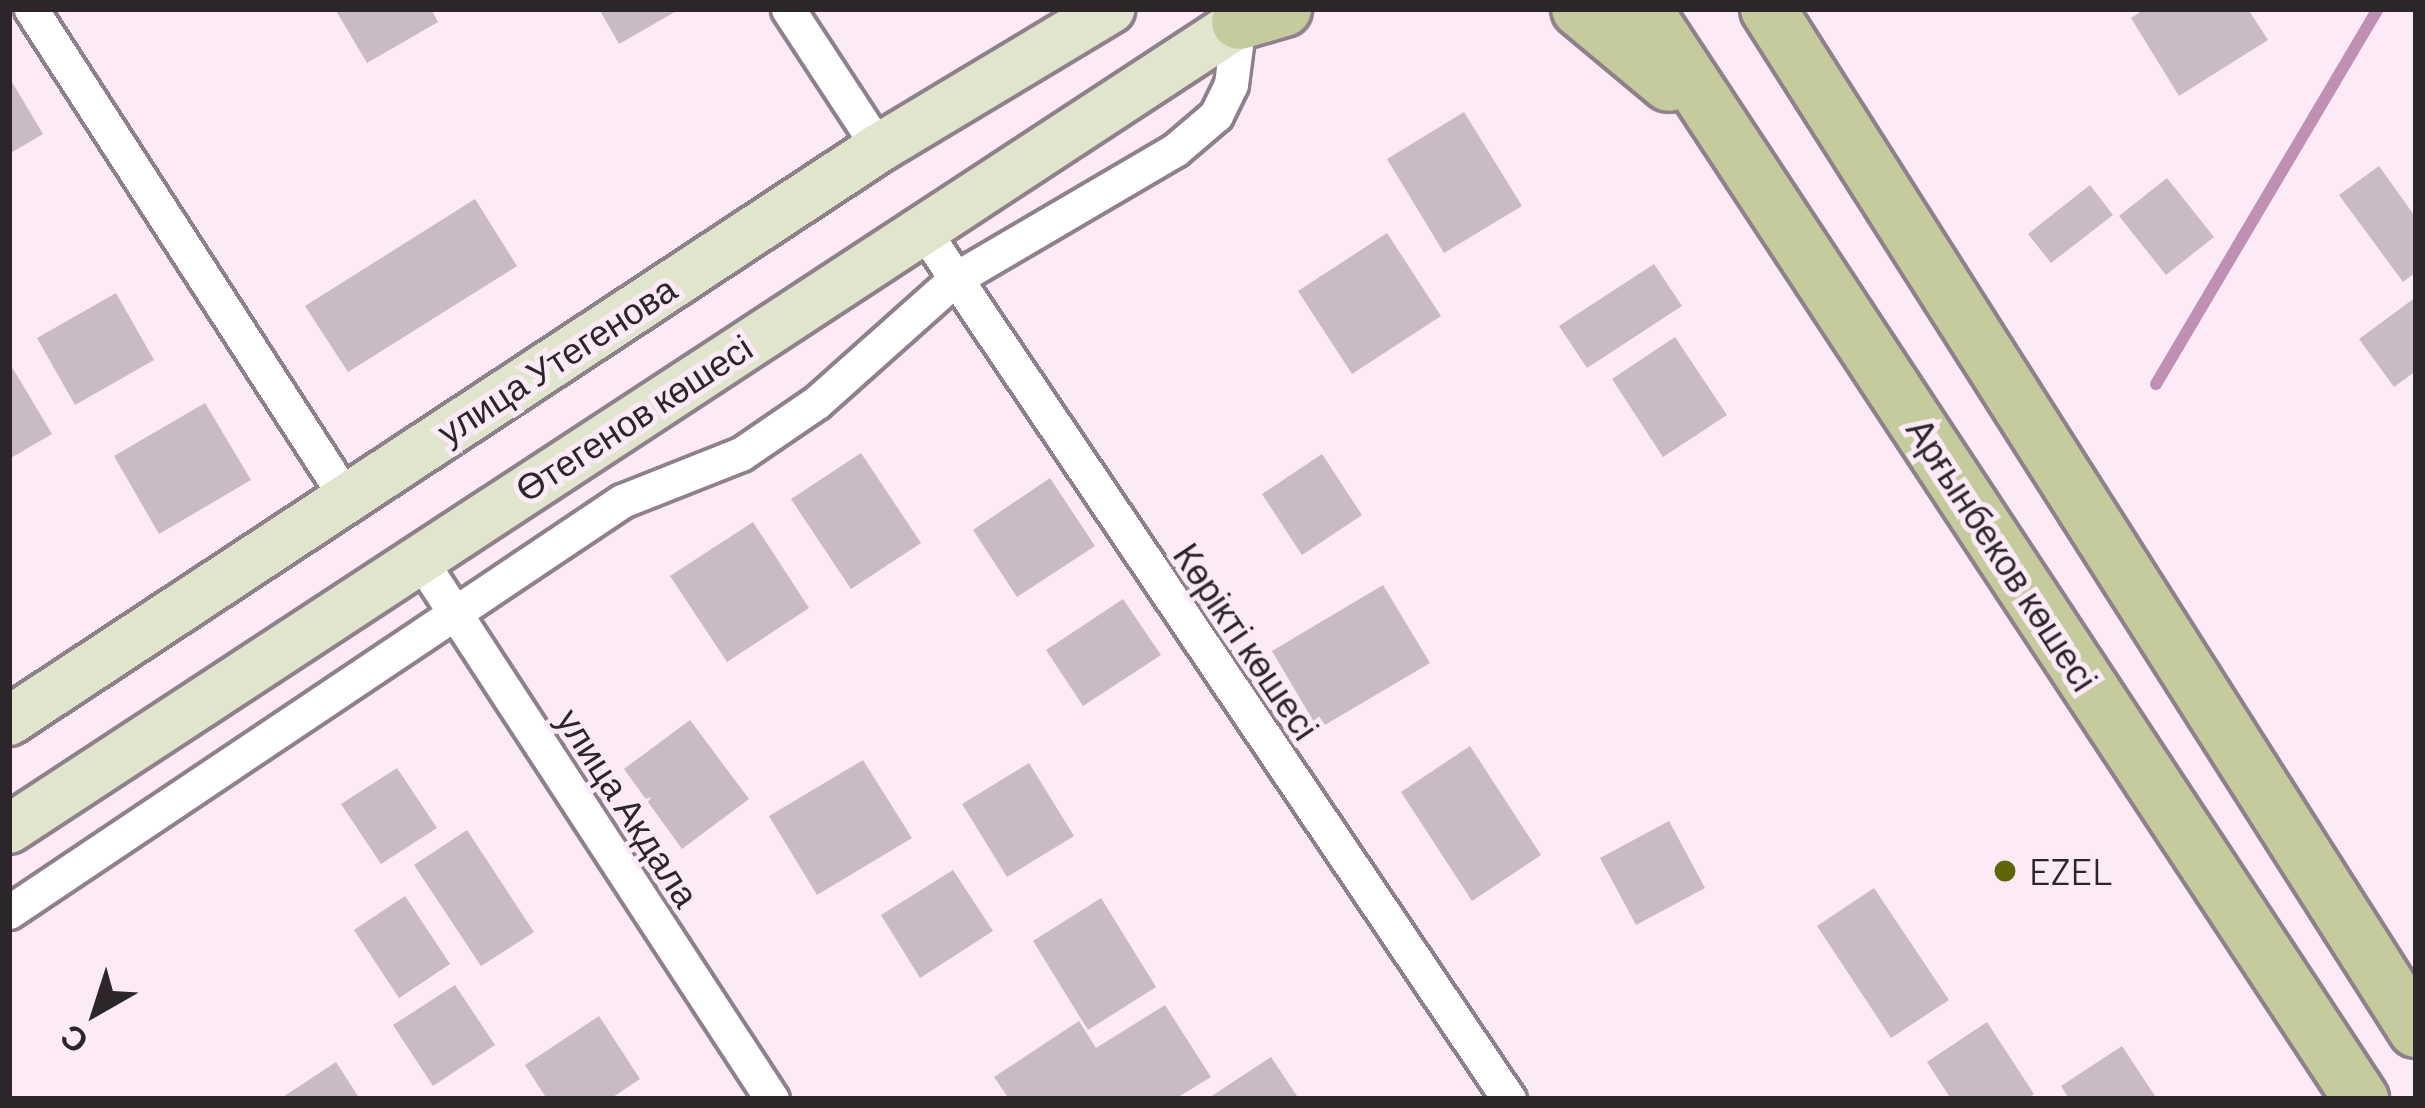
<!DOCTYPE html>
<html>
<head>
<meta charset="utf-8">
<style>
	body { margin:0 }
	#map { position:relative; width:2425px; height:1108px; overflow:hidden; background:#fcebf7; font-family:Barlow,sans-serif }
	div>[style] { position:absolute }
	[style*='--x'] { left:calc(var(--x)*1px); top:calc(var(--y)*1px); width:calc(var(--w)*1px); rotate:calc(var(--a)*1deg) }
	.stream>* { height:12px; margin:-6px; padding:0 6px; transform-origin:6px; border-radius:6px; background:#bf90b4 }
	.building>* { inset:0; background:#c9bac5 }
	.roads { filter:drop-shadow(3px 0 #8f818c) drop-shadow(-3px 0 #8f818c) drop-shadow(0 3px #8f818c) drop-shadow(0 -3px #8f818c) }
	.street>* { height:33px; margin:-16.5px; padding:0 16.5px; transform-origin:16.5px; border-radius:16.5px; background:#fff }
	.secondary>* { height:48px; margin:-24px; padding:0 24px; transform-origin:24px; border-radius:24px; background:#e2e5ce }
	.primary>* { height:54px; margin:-27px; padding:0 27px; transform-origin:27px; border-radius:27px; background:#c5cb9d }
	.dots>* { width:33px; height:33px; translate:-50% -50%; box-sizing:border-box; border:6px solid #fcebf7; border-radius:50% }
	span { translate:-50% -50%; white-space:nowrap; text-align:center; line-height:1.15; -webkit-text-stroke:10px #fcebf7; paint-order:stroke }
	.street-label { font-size:36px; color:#2c262a }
	.poi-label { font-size:36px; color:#2c262a }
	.left { translate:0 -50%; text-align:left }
	.frame { position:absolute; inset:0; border:12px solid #2c262a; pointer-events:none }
	.north { position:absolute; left:36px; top:952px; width:120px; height:120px; -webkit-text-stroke:9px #fcebf7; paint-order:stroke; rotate:219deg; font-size:33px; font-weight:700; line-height:48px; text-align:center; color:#2c262a }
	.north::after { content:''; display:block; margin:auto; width:42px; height:54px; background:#2c262a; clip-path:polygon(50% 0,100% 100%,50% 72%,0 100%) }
</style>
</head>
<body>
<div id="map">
	<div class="stream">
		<div style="--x:2156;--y:384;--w:436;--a:-59.4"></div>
	</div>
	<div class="building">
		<div style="clip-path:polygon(335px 9px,431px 9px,438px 22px,367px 63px)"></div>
		<div style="clip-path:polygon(599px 9px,680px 9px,619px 44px)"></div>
		<div style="clip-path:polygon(2145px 9px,2248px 9px,2268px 40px,2179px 96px,2131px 18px)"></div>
		<div style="clip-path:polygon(9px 77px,43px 134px,9px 154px)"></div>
		<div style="clip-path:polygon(1464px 112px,1522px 206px,1444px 253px,1387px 159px)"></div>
		<div style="clip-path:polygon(2379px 166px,2416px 218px,2416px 272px,2403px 282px,2339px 195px)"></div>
		<div style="clip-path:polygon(2167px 178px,2214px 237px,2166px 275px,2119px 216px)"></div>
		<div style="clip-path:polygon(2090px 185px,2113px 215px,2051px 263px,2028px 234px)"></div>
		<div style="clip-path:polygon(475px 199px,517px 266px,348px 372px,305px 306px)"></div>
		<div style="clip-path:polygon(1387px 233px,1441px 316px,1352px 374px,1298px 291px)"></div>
		<div style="clip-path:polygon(1654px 264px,1682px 306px,1587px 368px,1559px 326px)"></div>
		<div style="clip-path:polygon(116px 293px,154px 360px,75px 405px,37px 338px)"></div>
		<div style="clip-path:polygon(2416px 297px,2416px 371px,2394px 387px,2359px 339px)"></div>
		<div style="clip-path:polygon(1675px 337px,1727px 415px,1663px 457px,1612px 379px)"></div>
		<div style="clip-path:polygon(9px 362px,52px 434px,9px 459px)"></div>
		<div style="clip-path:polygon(205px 403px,251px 480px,159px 534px,114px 456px)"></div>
		<div style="clip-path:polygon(861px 453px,921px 543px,851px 589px,791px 499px)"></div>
		<div style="clip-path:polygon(1322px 454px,1362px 515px,1302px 555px,1262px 494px)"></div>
		<div style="clip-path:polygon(1050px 478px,1095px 546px,1017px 597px,973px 530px)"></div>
		<div style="clip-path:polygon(753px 522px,809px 608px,727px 662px,670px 576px)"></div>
		<div style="clip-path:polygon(1383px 585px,1430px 663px,1318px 729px,1272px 651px)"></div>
		<div style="clip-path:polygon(1123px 599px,1161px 655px,1083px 706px,1046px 650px)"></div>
		<div style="clip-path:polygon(690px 720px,749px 799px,682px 849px,624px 769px)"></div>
		<div style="clip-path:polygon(1470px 746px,1541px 855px,1472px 901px,1401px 792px)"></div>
		<div style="clip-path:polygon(863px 760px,912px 838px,817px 895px,769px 816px)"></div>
		<div style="clip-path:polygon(1029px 763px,1074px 836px,1007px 877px,962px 804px)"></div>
		<div style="clip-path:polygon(397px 768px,437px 828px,381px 864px,341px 804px)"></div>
		<div style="clip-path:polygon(1669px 821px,1705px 888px,1636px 925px,1600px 858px)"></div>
		<div style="clip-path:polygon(467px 830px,534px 932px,481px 966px,414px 865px)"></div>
		<div style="clip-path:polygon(953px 870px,993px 931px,920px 978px,881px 915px)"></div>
		<div style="clip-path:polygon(1874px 888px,1949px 1000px,1891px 1038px,1817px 926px)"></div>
		<div style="clip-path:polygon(405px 896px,450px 964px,399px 998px,354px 930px)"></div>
		<div style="clip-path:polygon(1101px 898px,1156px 987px,1088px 1030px,1033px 941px)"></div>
		<div style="clip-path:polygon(455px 985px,495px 1045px,433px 1086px,393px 1025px)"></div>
		<div style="clip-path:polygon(1165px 1005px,1211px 1077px,1175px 1099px,1009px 1099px,994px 1077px,1079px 1021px,1096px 1048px)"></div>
		<div style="clip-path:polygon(599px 1016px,640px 1079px,610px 1099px,547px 1099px,525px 1065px)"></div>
		<div style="clip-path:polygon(1987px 1022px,2034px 1094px,2027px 1099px,1951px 1099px,1927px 1062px)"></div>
		<div style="clip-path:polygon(2122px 1046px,2157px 1099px,2069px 1099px,2061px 1086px)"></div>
		<div style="clip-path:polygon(1271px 1057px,1299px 1099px,1207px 1099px)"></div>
		<div style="clip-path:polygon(336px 1062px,360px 1099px,280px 1099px)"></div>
	</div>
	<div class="roads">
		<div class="street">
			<div style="--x:31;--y:9;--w:579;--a:57.19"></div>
			<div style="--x:788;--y:9;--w:166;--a:56.8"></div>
			<div style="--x:921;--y:227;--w:1052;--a:56.01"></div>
			<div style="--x:419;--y:558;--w:646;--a:56.88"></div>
			<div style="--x:9;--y:912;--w:738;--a:-33.84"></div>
			<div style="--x:622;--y:501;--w:128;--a:-21.6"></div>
			<div style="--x:741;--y:454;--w:92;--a:-34.4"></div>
			<div style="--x:817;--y:402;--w:185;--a:-41.7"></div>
			<div style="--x:955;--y:279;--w:255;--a:-30.4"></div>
			<div style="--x:1175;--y:150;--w:54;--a:-40.5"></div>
			<div style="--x:1216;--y:115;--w:34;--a:-64"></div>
			<div style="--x:1231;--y:84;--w:63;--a:-82.6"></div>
		</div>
		<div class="secondary">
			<div style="--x:9;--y:721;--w:1042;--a:-33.37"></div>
			<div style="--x:879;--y:148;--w:270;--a:-31"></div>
			<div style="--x:9;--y:829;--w:1496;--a:-33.24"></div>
		</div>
		<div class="primary">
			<div style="--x:1579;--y:9;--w:117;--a:39.8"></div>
			<div style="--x:1644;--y:9;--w:1305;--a:56.66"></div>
			<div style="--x:1768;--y:9;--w:1209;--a:57.6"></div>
			<div style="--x:1239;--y:22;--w:47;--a:-16.1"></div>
		</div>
	</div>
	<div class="dots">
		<div style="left:2005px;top:871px;background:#5e6708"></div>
	</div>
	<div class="street-label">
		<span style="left:556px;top:359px;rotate:-33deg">улица Утегенова</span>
		<span style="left:633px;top:417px;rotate:-33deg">Өтегенов көшесі</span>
		<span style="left:2003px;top:554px;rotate:57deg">Арғынбеков көшесі</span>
		<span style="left:1247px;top:641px;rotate:56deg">Көрікті көшесі</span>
		<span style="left:629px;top:807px;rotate:57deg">улица Акдала</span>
	</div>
	<div class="poi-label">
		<span class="left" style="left:2029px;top:871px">EZEL</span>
	</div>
	<div class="frame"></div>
	<div class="north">С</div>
</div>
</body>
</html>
